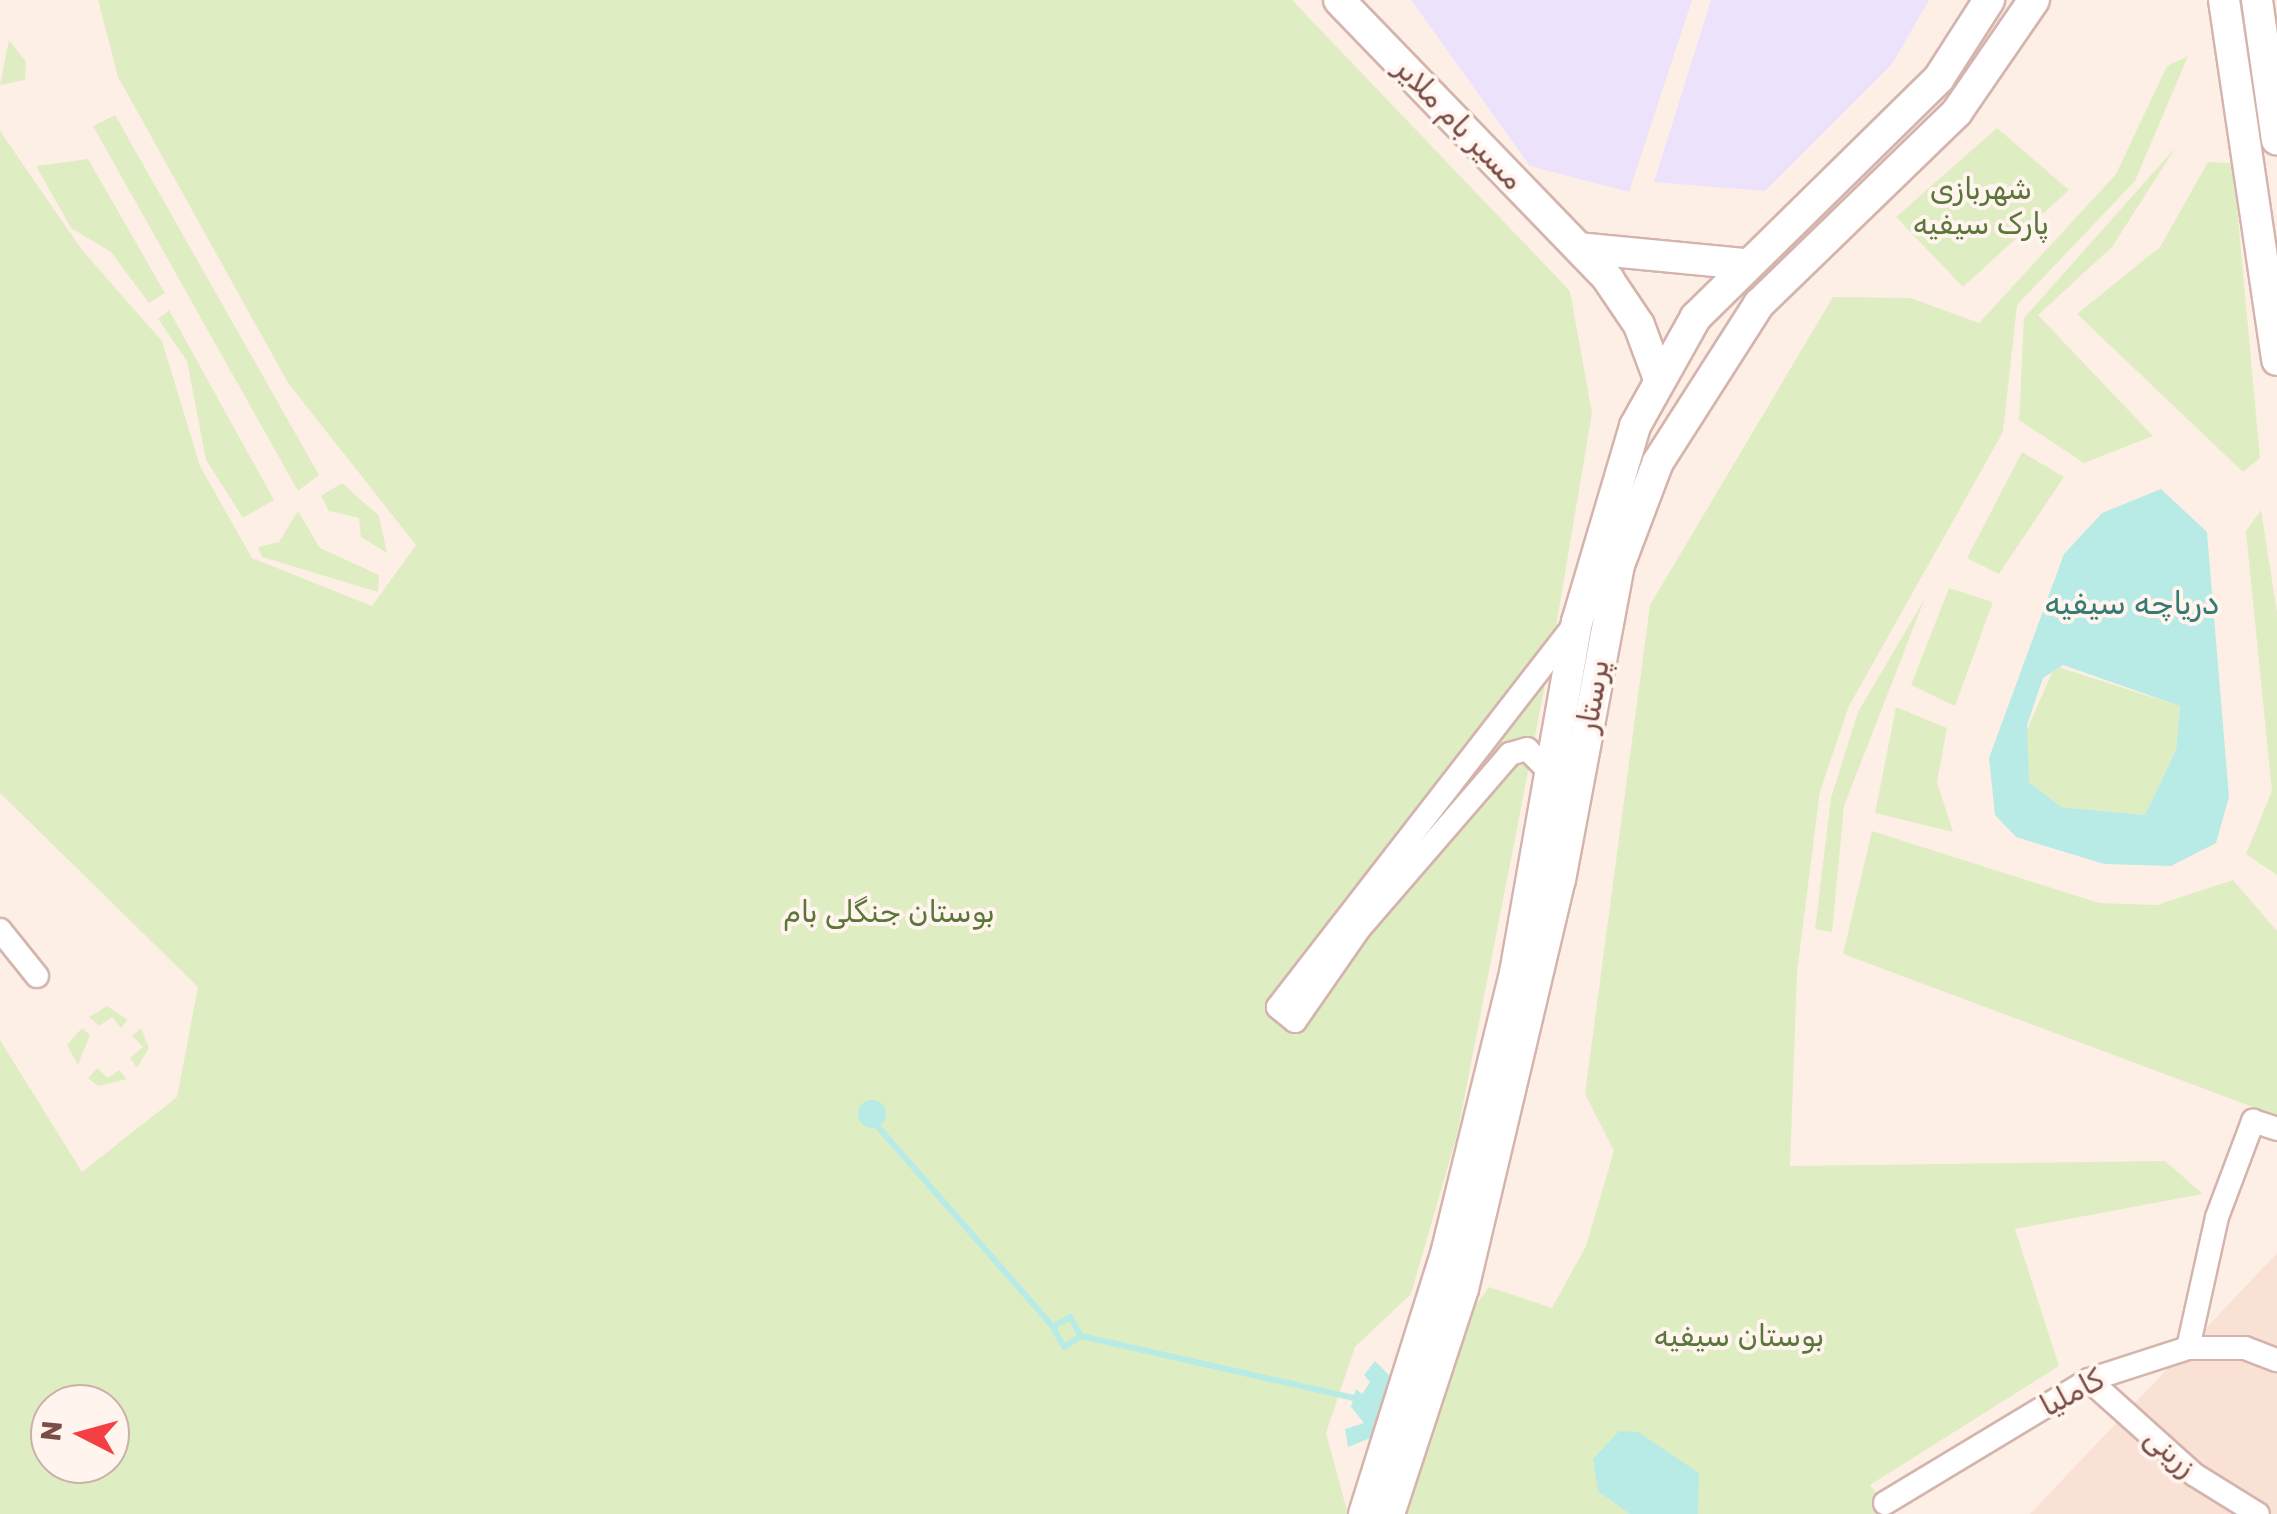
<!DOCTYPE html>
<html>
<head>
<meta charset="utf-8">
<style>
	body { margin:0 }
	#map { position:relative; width:2277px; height:1514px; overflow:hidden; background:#feefe6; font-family:Rubik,"Noto Sans Arabic",sans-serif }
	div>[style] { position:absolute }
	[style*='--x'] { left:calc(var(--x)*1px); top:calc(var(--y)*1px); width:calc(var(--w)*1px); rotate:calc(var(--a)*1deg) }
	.residential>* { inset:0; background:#f9e1d6 }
	.education>* { inset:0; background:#ece2fb }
	.green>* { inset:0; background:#dfeec2 }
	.water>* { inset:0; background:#b8ebe5 }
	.round { border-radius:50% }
	.stream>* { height:6px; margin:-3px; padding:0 3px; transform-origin:3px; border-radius:3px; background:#b8ebe5 }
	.roads { filter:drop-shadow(2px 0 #d4b4ad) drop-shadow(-2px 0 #d4b4ad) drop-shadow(0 2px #d4b4ad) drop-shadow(0 -2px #d4b4ad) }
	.street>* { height:22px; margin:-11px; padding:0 11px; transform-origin:11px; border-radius:11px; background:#fff }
	.secondary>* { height:30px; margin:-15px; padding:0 15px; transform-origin:15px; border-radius:15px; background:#fff }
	span { translate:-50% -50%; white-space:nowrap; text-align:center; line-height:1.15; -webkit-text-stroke:8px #fff4ee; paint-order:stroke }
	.street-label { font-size:30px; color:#7b4d47 }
	.park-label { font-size:30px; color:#5a7639 }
	.water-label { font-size:32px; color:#367a74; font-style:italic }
	.north { position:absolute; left:30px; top:1384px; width:100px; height:100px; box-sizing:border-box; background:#fff4ee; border:2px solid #cab1ab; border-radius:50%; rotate:276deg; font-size:28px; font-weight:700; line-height:40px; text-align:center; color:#7b4d47 }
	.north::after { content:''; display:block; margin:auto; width:35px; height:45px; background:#f43f44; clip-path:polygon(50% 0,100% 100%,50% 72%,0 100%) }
</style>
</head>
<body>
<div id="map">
	<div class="residential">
		<div style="clip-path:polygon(2277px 1253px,2277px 1514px,2030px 1514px)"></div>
	</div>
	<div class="education">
		<div style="clip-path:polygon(1411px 0,1692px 0,1629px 192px,1530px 166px)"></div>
		<div style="clip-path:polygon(1711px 0,1929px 0,1892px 64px,1765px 191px,1654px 182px)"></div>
	</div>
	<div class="green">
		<div style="clip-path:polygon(evenodd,98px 0,1292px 0,1570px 291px,1592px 413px,1554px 639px,1457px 1135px,1411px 1294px,1355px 1347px,1326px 1433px,1348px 1514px,0 1514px,0 1040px,82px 1172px,177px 1097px,198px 987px,0 793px,0 131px,82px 250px,162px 341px,200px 466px,252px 558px,372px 606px,416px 545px,288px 383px,118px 77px,98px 0,50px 1404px,110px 1404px,110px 1464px,50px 1464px,50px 1404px)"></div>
		<div style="clip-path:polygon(9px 40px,26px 62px,25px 80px,0 85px)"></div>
		<div style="clip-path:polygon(2188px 56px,2135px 181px,2017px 305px,2003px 432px,1849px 706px,1820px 791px,1797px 972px,1790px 1166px,2165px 1161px,2203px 1194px,2015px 1229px,2059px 1366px,1870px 1485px,1892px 1514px,1404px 1514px,1473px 1309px,1489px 1287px,1552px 1308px,1586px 1246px,1614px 1151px,1585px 1094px,1650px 605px,1833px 297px,1911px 298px,1979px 323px,2116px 174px,2167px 66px)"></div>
		<div style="clip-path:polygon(115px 115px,319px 475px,298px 491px,93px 126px)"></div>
		<div style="clip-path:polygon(1997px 128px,2069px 190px,1963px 287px,1896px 217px)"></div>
		<div style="clip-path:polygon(2176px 147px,2112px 247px,2038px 315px,2153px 436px,2084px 463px,2019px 420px,2024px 318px)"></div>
		<div style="clip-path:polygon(88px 159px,165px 293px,149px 303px,111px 252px,71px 228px,36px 166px)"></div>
		<div style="clip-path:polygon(2208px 162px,2233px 163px,2260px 458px,2243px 472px,2077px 314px,2160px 247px)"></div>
		<div style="clip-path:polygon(169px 310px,274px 500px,243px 518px,206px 460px,187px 361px,158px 319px)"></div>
		<div style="clip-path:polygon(2022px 452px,2064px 477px,1999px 574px,1967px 558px)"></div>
		<div style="clip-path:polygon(342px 483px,379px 516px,387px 553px,361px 537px,359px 518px,329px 511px,321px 496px)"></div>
		<div style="clip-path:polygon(2261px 510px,2277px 612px,2277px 875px,2246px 854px,2272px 791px,2246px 531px)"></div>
		<div style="clip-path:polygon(298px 511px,320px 548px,379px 575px,378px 592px,262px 557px,258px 547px,279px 542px)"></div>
		<div style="clip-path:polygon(1949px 588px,1993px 602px,1955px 706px,1911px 685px)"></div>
		<div style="clip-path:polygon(1925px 598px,1844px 806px,1832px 932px,1815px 929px,1831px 798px,1858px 712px)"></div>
		<div style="clip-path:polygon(2055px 666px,2180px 706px,2176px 750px,2145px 815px,2061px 807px,2029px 782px,2024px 736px)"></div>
		<div style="clip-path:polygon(1896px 707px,1947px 728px,1937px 782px,1953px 832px,1875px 813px)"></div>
		<div style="clip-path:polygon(1872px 831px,2099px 903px,2157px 905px,2233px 880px,2277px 931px,2277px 1116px,1843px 954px)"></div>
		<div style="clip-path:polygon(107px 1006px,128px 1020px,121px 1028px,112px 1017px,99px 1026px,89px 1017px)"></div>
		<div style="clip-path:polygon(82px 1028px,90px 1035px,78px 1065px,67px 1045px)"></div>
		<div style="clip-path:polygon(141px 1028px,149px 1048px,137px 1068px,130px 1058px,143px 1047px,132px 1036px)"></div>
		<div style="clip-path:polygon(97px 1068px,108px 1078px,119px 1070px,127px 1079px,98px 1086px,88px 1078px)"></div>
	</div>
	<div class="water">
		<div style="clip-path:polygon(evenodd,2161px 489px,2207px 532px,2229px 797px,2216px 843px,2171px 866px,2104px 864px,2016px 837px,1995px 815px,1989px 758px,2064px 554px,2102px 513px,2161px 489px,2063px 665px,2180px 706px,2176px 750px,2145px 815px,2061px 807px,2029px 782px,2027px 725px,2043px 678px,2063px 665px)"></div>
		<div class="round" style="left:858px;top:1100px;width:28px;height:28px"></div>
		<div style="clip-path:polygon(1375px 1361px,1391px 1377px,1373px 1437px,1348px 1447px,1345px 1429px,1364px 1423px,1351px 1407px,1356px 1389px,1362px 1394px,1370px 1382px,1364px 1375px)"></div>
		<div style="clip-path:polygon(1619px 1431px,1638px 1432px,1699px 1473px,1698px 1514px,1630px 1514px,1598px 1491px,1593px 1459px)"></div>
	</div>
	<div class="stream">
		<div style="--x:879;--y:1128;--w:264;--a:48.8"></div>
		<div style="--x:1081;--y:1336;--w:20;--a:147"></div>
		<div style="--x:1064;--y:1347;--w:23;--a:-119"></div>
		<div style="--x:1053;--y:1327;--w:20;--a:-30"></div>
		<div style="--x:1070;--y:1317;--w:22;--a:60"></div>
		<div style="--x:1081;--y:1336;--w:280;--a:12.8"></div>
	</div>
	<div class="roads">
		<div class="street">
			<div style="--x:1552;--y:774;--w:35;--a:-135"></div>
			<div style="--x:1527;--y:749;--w:18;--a:164"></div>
			<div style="--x:1510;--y:754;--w:231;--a:130.8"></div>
			<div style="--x:1359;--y:929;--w:112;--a:124.8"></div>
			<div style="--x:1295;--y:1021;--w:22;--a:-141"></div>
			<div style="--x:1278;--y:1007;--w:485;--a:-52.2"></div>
			<div style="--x:0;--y:930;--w:59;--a:51.2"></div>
			<div style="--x:2188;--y:1348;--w:134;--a:-77.5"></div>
			<div style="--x:2217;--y:1217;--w:103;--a:-69.4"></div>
			<div style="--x:2253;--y:1121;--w:25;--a:18"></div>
			<div style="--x:2089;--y:1380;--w:142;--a:41.9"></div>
			<div style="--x:2195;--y:1475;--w:74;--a:31.8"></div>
			<div style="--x:1885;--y:1503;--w:238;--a:-31.1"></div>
			<div style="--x:2089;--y:1380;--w:104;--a:-17.9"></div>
			<div style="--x:2188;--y:1348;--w:57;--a:0"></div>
			<div style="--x:2245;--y:1348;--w:34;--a:21"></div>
		</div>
		<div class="secondary">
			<div style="--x:1339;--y:0;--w:388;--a:46"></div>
			<div style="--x:1608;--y:279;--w:55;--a:56"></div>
			<div style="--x:1639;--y:325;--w:58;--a:69.7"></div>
			<div style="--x:2224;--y:0;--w:364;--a:81.6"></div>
			<div style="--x:2257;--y:0;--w:141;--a:81.9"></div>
			<div style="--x:1579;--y:248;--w:166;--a:5.5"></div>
			<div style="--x:1364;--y:1514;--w:277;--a:-72.5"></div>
			<div style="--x:1447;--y:1250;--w:285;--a:-76.2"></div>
			<div style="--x:1515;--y:973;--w:356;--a:-80"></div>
			<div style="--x:1577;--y:622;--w:204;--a:-73.5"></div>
			<div style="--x:1635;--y:426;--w:125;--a:-60.8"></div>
			<div style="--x:1696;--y:317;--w:341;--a:-44.5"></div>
			<div style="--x:1939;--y:78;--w:93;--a:-57.3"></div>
			<div style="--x:1389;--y:1514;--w:237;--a:-71.8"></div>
			<div style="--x:1463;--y:1289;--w:420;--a:-76.7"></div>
			<div style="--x:1560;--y:880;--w:320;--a:-79.4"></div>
			<div style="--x:1619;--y:565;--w:110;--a:-69.3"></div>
			<div style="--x:1658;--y:462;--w:188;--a:-57.4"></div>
			<div style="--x:1759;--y:304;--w:276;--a:-44.1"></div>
			<div style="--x:1957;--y:112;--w:136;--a:-55.5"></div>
		</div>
	</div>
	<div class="street-label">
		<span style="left:1459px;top:124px;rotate:46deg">مسیر بام ملایر</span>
		<span style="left:1593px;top:696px;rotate:-80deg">پرستار</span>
		<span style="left:2072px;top:1393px;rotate:-28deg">کاملیا</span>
		<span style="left:2170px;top:1452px;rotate:41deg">زرینی</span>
	</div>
	<div class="park-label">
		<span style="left:1981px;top:206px">شهربازی<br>پارک سیفیه</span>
		<span style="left:889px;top:912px">بوستان جنگلی بام</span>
		<span style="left:1739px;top:1336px">بوستان سیفیه</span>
	</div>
	<div class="water-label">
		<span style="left:2132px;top:603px">دریاچه سیفیه</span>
	</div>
	<div class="north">N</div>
</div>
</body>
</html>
